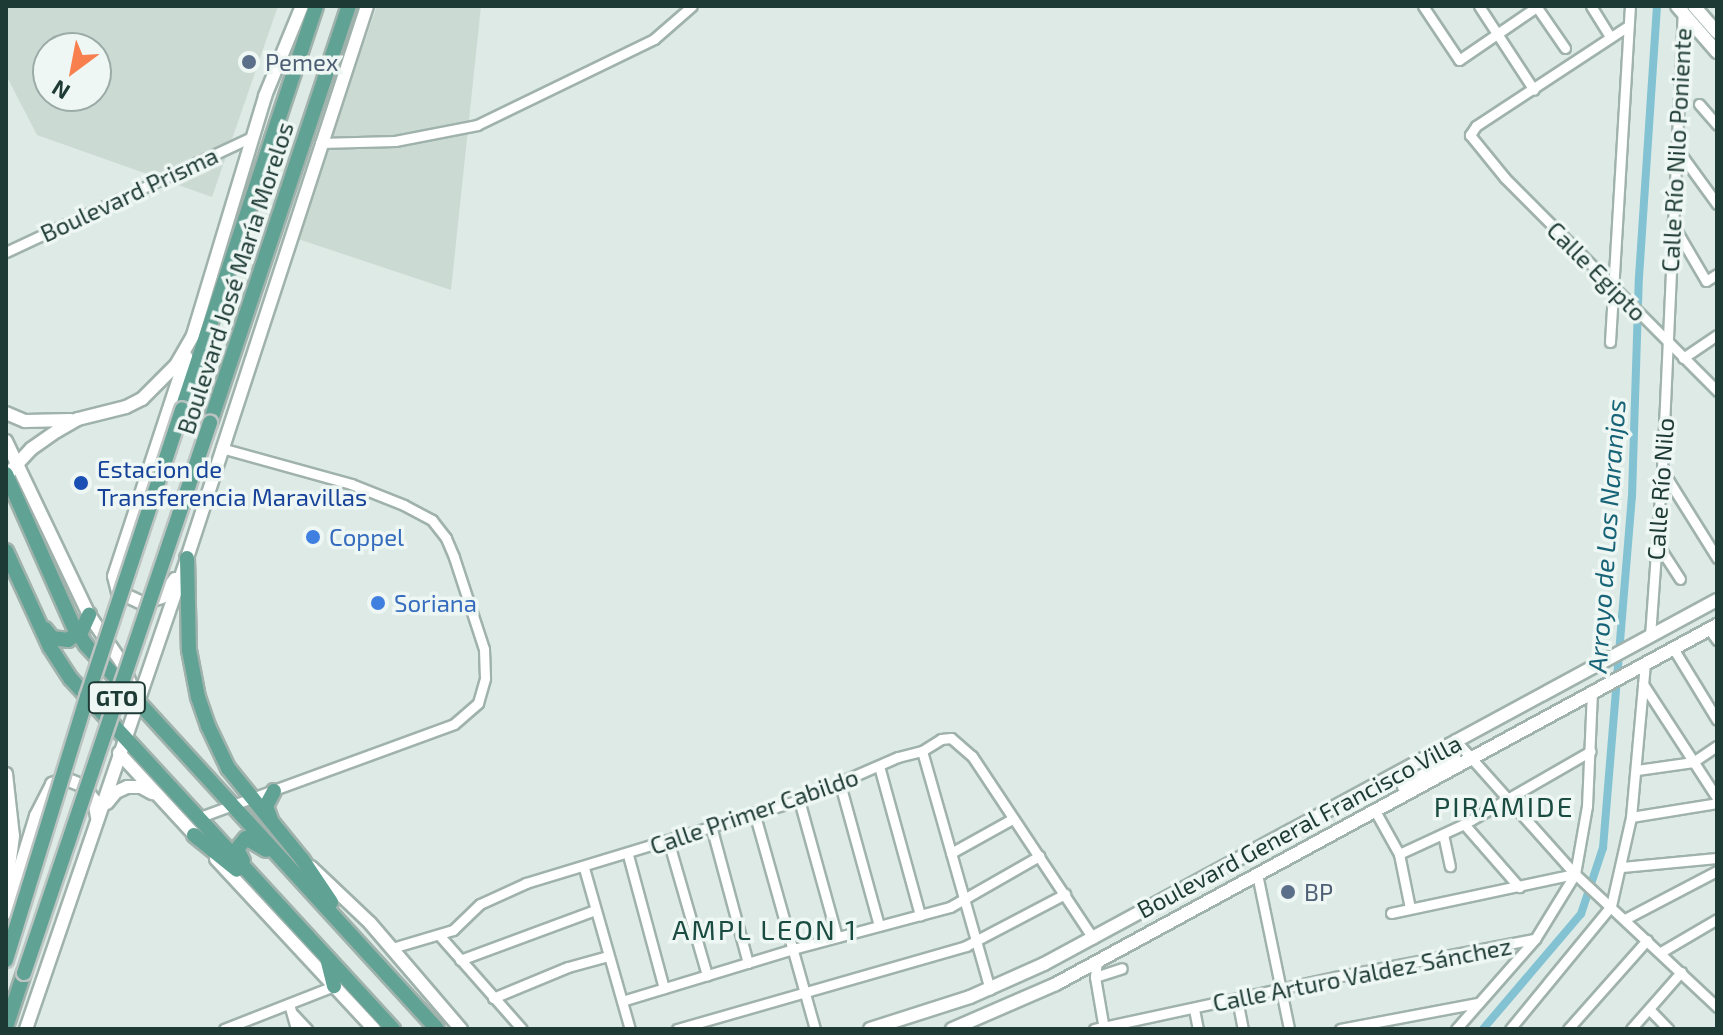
<!DOCTYPE html>
<html>
<head>
<meta charset="utf-8">
<style>
	body { margin:0 }
	#map { position:relative; width:1723px; height:1035px; overflow:hidden; background:#ddeae5; font-family:"Exo 2",sans-serif }
	div>[style] { position:absolute }
	[style*='--x'] { left:calc(var(--x)*1px); top:calc(var(--y)*1px); width:calc(var(--w)*1px); rotate:calc(var(--a)*1deg) }
	.built>* { inset:0; background:#ccdad4 }
	.canal>* { height:8px; margin:-4px; padding:0 4px; transform-origin:4px; border-radius:4px; background:#82c2d2 }
	.roads { filter:drop-shadow(2px 0 #a0b2ac) drop-shadow(-2px 0 #a0b2ac) drop-shadow(0 2px #a0b2ac) drop-shadow(0 -2px #a0b2ac) }
	.street>* { height:9px; margin:-4.5px; padding:0 4.5px; transform-origin:4.5px; border-radius:4.5px; background:#fff }
	.secondary>* { height:12px; margin:-6px; padding:0 6px; transform-origin:6px; border-radius:6px; background:#fff }
	.primary>* { height:14px; margin:-7px; padding:0 7px; transform-origin:7px; border-radius:7px; background:#60a294 }
	.bridges { filter:drop-shadow(2px 0 #bcc4c2) drop-shadow(-2px 0 #bcc4c2) drop-shadow(0 2px #bcc4c2) drop-shadow(0 -2px #bcc4c2) }
	.primary-bridge>* { height:14px; margin:-7px; padding:0 7px; transform-origin:7px; border-radius:7px; background:#60a294 }
	.dots>* { width:22px; height:22px; translate:-50% -50%; box-sizing:border-box; border:4px solid #eef7f3; border-radius:50% }
	span { translate:-50% -50%; white-space:nowrap; text-align:center; line-height:1.15; -webkit-text-stroke:7px #eef7f3; paint-order:stroke }
	.shield-label span { padding:2px 6px; background:#eef7f3; border:2px solid; border-radius:6px; -webkit-text-stroke-width:0 }
	.shield-label { font-size:22px; color:#1e3a34; font-weight:700 }
	.service-label { font-size:24px; color:#4e5e75 }
	.left { translate:0 -50%; text-align:left }
	.street-label { font-size:24px; color:#1e3a34 }
	.transit-label { font-size:24px; color:#164399 }
	.shop-label { font-size:24px; color:#366cbe }
	.water-label { font-size:26px; color:#176377; font-style:italic }
	.quarter-label { font-size:28px; color:#1a4c42; letter-spacing:2px }
	.frame { position:absolute; inset:0; border:8px solid #1e3a34; pointer-events:none }
	.north { position:absolute; left:32px; top:32px; width:80px; height:80px; box-sizing:border-box; background:#eef7f3; border:2px solid #9baba7; border-radius:50%; rotate:212deg; font-size:22px; font-weight:700; line-height:32px; text-align:center; color:#1e3a34 }
	.north::after { content:''; display:block; margin:auto; width:28px; height:36px; background:#f87f4e; clip-path:polygon(50% 0,100% 100%,50% 72%,0 100%) }
</style>
</head>
<body>
<div id="map">
	<div class="built">
		<div style="clip-path:polygon(evenodd,6px 6px,278px 6px,212px 197px,37px 135px,6px 75px,6px 6px,48px 48px,96px 48px,96px 96px,48px 96px,48px 48px)"></div>
		<div style="clip-path:polygon(377px 6px,481px 6px,451px 290px,295px 238px)"></div>
	</div>
	<div class="canal">
		<div style="--x:1483;--y:1029;--w:151;--a:-49.6"></div>
		<div style="--x:1581;--y:914;--w:70;--a:-71.6"></div>
		<div style="--x:1603;--y:848;--w:353;--a:-85.3"></div>
		<div style="--x:1632;--y:496;--w:219;--a:-88.2"></div>
		<div style="--x:1639;--y:277;--w:272;--a:-86.2"></div>
	</div>
	<div class="roads">
		<div class="street">
			<div style="--x:1423;--y:6;--w:65;--a:56.3"></div>
			<div style="--x:1459;--y:60;--w:96;--a:-34.4"></div>
			<div style="--x:1479;--y:6;--w:100;--a:56.8"></div>
			<div style="--x:1536;--y:6;--w:51;--a:55.4"></div>
			<div style="--x:1591;--y:6;--w:36;--a:58"></div>
			<div style="--x:1628;--y:26;--w:182;--a:146.7"></div>
			<div style="--x:1476;--y:126;--w:11;--a:124"></div>
			<div style="--x:1470;--y:135;--w:55;--a:50.9"></div>
			<div style="--x:1505;--y:178;--w:301;--a:45.1"></div>
			<div style="--x:1699;--y:104;--w:28;--a:49"></div>
			<div style="--x:320;--y:143;--w:75;--a:-1.5"></div>
			<div style="--x:395;--y:141;--w:84;--a:-11"></div>
			<div style="--x:477;--y:125;--w:197;--a:-25.9"></div>
			<div style="--x:654;--y:39;--w:50;--a:-41"></div>
			<div style="--x:1677;--y:149;--w:68;--a:54"></div>
			<div style="--x:1672;--y:223;--w:67;--a:59.6"></div>
			<div style="--x:1706;--y:281;--w:13;--a:-32"></div>
			<div style="--x:6;--y:252;--w:272;--a:-25.1"></div>
			<div style="--x:1610;--y:342;--w:337;--a:-86.6"></div>
			<div style="--x:1683;--y:358;--w:41;--a:-34.1"></div>
			<div style="--x:1662;--y:470;--w:104;--a:58"></div>
			<div style="--x:1656;--y:542;--w:44;--a:57"></div>
			<div style="--x:1709;--y:629;--w:14;--a:54"></div>
			<div style="--x:1650;--y:636;--w:166;--a:-85.9"></div>
			<div style="--x:1662;--y:470;--w:461;--a:-87.4"></div>
			<div style="--x:1673;--y:648;--w:84;--a:58.6"></div>
			<div style="--x:1643;--y:684;--w:136;--a:57"></div>
			<div style="--x:1456;--y:741;--w:178;--a:48.2"></div>
			<div style="--x:1575;--y:874;--w:195;--a:43.1"></div>
			<div style="--x:922;--y:751;--w:248;--a:74.1"></div>
			<div style="--x:879;--y:766;--w:155;--a:74.6"></div>
			<div style="--x:1637;--y:770;--w:57;--a:-8.1"></div>
			<div style="--x:1693;--y:762;--w:29;--a:-34"></div>
			<div style="--x:840;--y:784;--w:147;--a:74.6"></div>
			<div style="--x:799;--y:800;--w:142;--a:74.5"></div>
			<div style="--x:1374;--y:809;--w:51;--a:60.9"></div>
			<div style="--x:1399;--y:854;--w:55;--a:78.5"></div>
			<div style="--x:754;--y:812;--w:225;--a:74.3"></div>
			<div style="--x:200;--y:817;--w:270;--a:-20.1"></div>
			<div style="--x:454;--y:724;--w:32;--a:-41"></div>
			<div style="--x:478;--y:703;--w:26;--a:-74"></div>
			<div style="--x:485;--y:678;--w:29;--a:-92"></div>
			<div style="--x:484;--y:649;--w:97;--a:-108.1"></div>
			<div style="--x:454;--y:557;--w:21;--a:-113"></div>
			<div style="--x:446;--y:538;--w:23;--a:-128"></div>
			<div style="--x:432;--y:520;--w:32;--a:-152"></div>
			<div style="--x:404;--y:505;--w:57;--a:-158.4"></div>
			<div style="--x:351;--y:484;--w:135;--a:-164.5"></div>
			<div style="--x:1631;--y:817;--w:87;--a:-9.2"></div>
			<div style="--x:1464;--y:824;--w:84;--a:48.9"></div>
			<div style="--x:711;--y:826;--w:142;--a:74.9"></div>
			<div style="--x:1443;--y:834;--w:33;--a:78"></div>
			<div style="--x:668;--y:840;--w:141;--a:73.9"></div>
			<div style="--x:951;--y:853;--w:70;--a:-29.1"></div>
			<div style="--x:1399;--y:854;--w:72;--a:-24.8"></div>
			<div style="--x:1464;--y:824;--w:146;--a:-29.9"></div>
			<div style="--x:628;--y:855;--w:138;--a:74.9"></div>
			<div style="--x:1622;--y:867;--w:95;--a:-5.4"></div>
			<div style="--x:584;--y:868;--w:167;--a:74.1"></div>
			<div style="--x:1257;--y:874;--w:158;--a:78.3"></div>
			<div style="--x:1391;--y:913;--w:188;--a:-12"></div>
			<div style="--x:1625;--y:919;--w:104;--a:-27.6"></div>
			<div style="--x:439;--y:935;--w:125;--a:48.6"></div>
			<div style="--x:392;--y:948;--w:64;--a:-16.4"></div>
			<div style="--x:453;--y:930;--w:37;--a:-44"></div>
			<div style="--x:480;--y:904;--w:51;--a:-24.5"></div>
			<div style="--x:526;--y:883;--w:285;--a:-16.9"></div>
			<div style="--x:799;--y:800;--w:108;--a:-23.5"></div>
			<div style="--x:898;--y:757;--w:25;--a:-14"></div>
			<div style="--x:922;--y:751;--w:22;--a:-32"></div>
			<div style="--x:941;--y:739;--w:10;--a:-6"></div>
			<div style="--x:951;--y:738;--w:28;--a:41"></div>
			<div style="--x:972;--y:756;--w:219;--a:56.4"></div>
			<div style="--x:1661;--y:952;--w:65;--a:-30.5"></div>
			<div style="--x:460;--y:960;--w:144;--a:-20.3"></div>
			<div style="--x:1097;--y:962;--w:15;--a:98"></div>
			<div style="--x:1095;--y:977;--w:53;--a:80.2"></div>
			<div style="--x:1095;--y:977;--w:28;--a:-18"></div>
			<div style="--x:493;--y:998;--w:81;--a:-22.5"></div>
			<div style="--x:568;--y:967;--w:41;--a:-15.4"></div>
			<div style="--x:1237;--y:999;--w:31;--a:79"></div>
			<div style="--x:622;--y:1001;--w:179;--a:-16.9"></div>
			<div style="--x:793;--y:949;--w:163;--a:-15"></div>
			<div style="--x:950;--y:907;--w:103;--a:-29.8"></div>
			<div style="--x:289;--y:1004;--w:26;--a:74"></div>
			<div style="--x:1194;--y:1009;--w:20;--a:79"></div>
			<div style="--x:1649;--y:1009;--w:28;--a:46"></div>
			<div style="--x:293;--y:1014;--w:21;--a:47"></div>
			<div style="--x:224;--y:1029;--w:118;--a:-21.4"></div>
			<div style="--x:677;--y:1029;--w:301;--a:-16"></div>
			<div style="--x:966;--y:946;--w:112;--a:-27.7"></div>
			<div style="--x:1094;--y:1029;--w:247;--a:-12.2"></div>
			<div style="--x:1335;--y:977;--w:204;--a:-10.8"></div>
			<div style="--x:1340;--y:1029;--w:140;--a:-10.7"></div>
			<div style="--x:1456;--y:1029;--w:120;--a:-48.7"></div>
			<div style="--x:1535;--y:939;--w:76;--a:-58.4"></div>
			<div style="--x:1575;--y:874;--w:69;--a:-80"></div>
			<div style="--x:1587;--y:806;--w:115;--a:-87.5"></div>
			<div style="--x:1510;--y:1029;--w:159;--a:-50.6"></div>
			<div style="--x:1611;--y:906;--w:91;--a:-77.3"></div>
			<div style="--x:1631;--y:817;--w:156;--a:-84.8"></div>
			<div style="--x:1568;--y:1029;--w:119;--a:-48.4"></div>
			<div style="--x:1631;--y:1029;--w:76;--a:-48.7"></div>
		</div>
		<div class="secondary">
			<div style="--x:1677;--y:6;--w:61;--a:49"></div>
			<div style="--x:1694;--y:6;--w:35;--a:49"></div>
			<div style="--x:6;--y:413;--w:21;--a:23"></div>
			<div style="--x:25;--y:421;--w:46;--a:-1.2"></div>
			<div style="--x:6;--y:441;--w:193;--a:64.5"></div>
			<div style="--x:89;--y:615;--w:58;--a:55.5"></div>
			<div style="--x:122;--y:663;--w:40;--a:68"></div>
			<div style="--x:6;--y:476;--w:37;--a:-47"></div>
			<div style="--x:31;--y:449;--w:32;--a:-35"></div>
			<div style="--x:57;--y:431;--w:24;--a:-30"></div>
			<div style="--x:78;--y:419;--w:49;--a:-14"></div>
			<div style="--x:126;--y:407;--w:18;--a:-27"></div>
			<div style="--x:142;--y:399;--w:48;--a:-45"></div>
			<div style="--x:176;--y:365;--w:34;--a:-60"></div>
			<div style="--x:193;--y:335;--w:250;--a:-73.2"></div>
			<div style="--x:265;--y:96;--w:97;--a:-67.7"></div>
			<div style="--x:175;--y:579;--w:22;--a:126"></div>
			<div style="--x:162;--y:597;--w:21;--a:163"></div>
			<div style="--x:142;--y:603;--w:26;--a:-155"></div>
			<div style="--x:118;--y:592;--w:16;--a:-104"></div>
			<div style="--x:114;--y:576;--w:231;--a:-71.8"></div>
			<div style="--x:119;--y:753;--w:121;--a:47.3"></div>
			<div style="--x:6;--y:774;--w:62;--a:83.6"></div>
			<div style="--x:13;--y:836;--w:53;--a:97.5"></div>
			<div style="--x:1404;--y:787;--w:58;--a:-31"></div>
			<div style="--x:1454;--y:757;--w:16;--a:-83"></div>
			<div style="--x:107;--y:803;--w:14;--a:-51"></div>
			<div style="--x:116;--y:792;--w:12;--a:-24"></div>
			<div style="--x:127;--y:787;--w:14;--a:0"></div>
			<div style="--x:141;--y:787;--w:13;--a:29"></div>
			<div style="--x:216;--y:859;--w:232;--a:47.1"></div>
			<div style="--x:311;--y:867;--w:81;--a:43.5"></div>
			<div style="--x:370;--y:923;--w:140;--a:49.4"></div>
			<div style="--x:6;--y:913;--w:102;--a:-72.8"></div>
			<div style="--x:36;--y:816;--w:36;--a:-63"></div>
			<div style="--x:52;--y:784;--w:15;--a:-20"></div>
			<div style="--x:66;--y:779;--w:18;--a:22"></div>
			<div style="--x:83;--y:786;--w:18;--a:52"></div>
			<div style="--x:94;--y:800;--w:17;--a:80"></div>
			<div style="--x:26;--y:1029;--w:498;--a:-71.1"></div>
			<div style="--x:187;--y:558;--w:581;--a:-71.94"></div>
			<div style="--x:870;--y:1029;--w:105;--a:-17.7"></div>
			<div style="--x:970;--y:997;--w:81;--a:-24"></div>
			<div style="--x:1044;--y:964;--w:765;--a:-28.41"></div>
			<div style="--x:952;--y:1029;--w:113;--a:-23.4"></div>
			<div style="--x:1056;--y:984;--w:752;--a:-28.51"></div>
		</div>
		<div class="primary">
			<div style="--x:182;--y:409;--w:425;--a:-71.6"></div>
			<div style="--x:210;--y:423;--w:440;--a:-71.6"></div>
			<div style="--x:6;--y:474;--w:165;--a:66.1"></div>
			<div style="--x:73;--y:625;--w:24;--a:57"></div>
			<div style="--x:86;--y:645;--w:520;--a:47.57"></div>
			<div style="--x:6;--y:551;--w:106;--a:65.4"></div>
			<div style="--x:50;--y:647;--w:38;--a:57"></div>
			<div style="--x:71;--y:679;--w:476;--a:47.4"></div>
			<div style="--x:187;--y:558;--w:92;--a:88.8"></div>
			<div style="--x:189;--y:650;--w:48;--a:79.2"></div>
			<div style="--x:198;--y:697;--w:31;--a:71"></div>
			<div style="--x:208;--y:726;--w:47;--a:64.5"></div>
			<div style="--x:228;--y:768;--w:117;--a:50.9"></div>
			<div style="--x:302;--y:859;--w:52;--a:56"></div>
			<div style="--x:45;--y:629;--w:11;--a:52"></div>
			<div style="--x:52;--y:638;--w:16;--a:7"></div>
			<div style="--x:68;--y:640;--w:17;--a:-36"></div>
			<div style="--x:82;--y:630;--w:17;--a:-65"></div>
			<div style="--x:271;--y:820;--w:15;--a:-110"></div>
			<div style="--x:266;--y:806;--w:17;--a:-62"></div>
			<div style="--x:194;--y:835;--w:55;--a:39.1"></div>
			<div style="--x:243;--y:861;--w:13;--a:-117"></div>
			<div style="--x:237;--y:849;--w:14;--a:-51"></div>
			<div style="--x:246;--y:838;--w:23;--a:31"></div>
			<div style="--x:327;--y:958;--w:29;--a:76"></div>
			<div style="--x:6;--y:1027;--w:57;--a:-71.6"></div>
		</div>
	</div>
	<div class="bridges">
		<div class="primary-bridge">
			<div style="--x:6;--y:960;--w:275;--a:-72.9"></div>
			<div style="--x:87;--y:697;--w:303;--a:-71.7"></div>
			<div style="--x:24;--y:973;--w:581;--a:-71.32"></div>
		</div>
	</div>
	<div class="dots">
		<div style="left:249px;top:62px;background:#5c6f8a"></div>
		<div style="left:81px;top:483px;background:#1a4fb4"></div>
		<div style="left:313px;top:537px;background:#3f7fe0"></div>
		<div style="left:378px;top:603px;background:#3f7fe0"></div>
		<div style="left:1288px;top:892px;background:#5c6f8a"></div>
	</div>
	<div class="shield-label">
		<span style="left:117px;top:698px">GTO</span>
	</div>
	<div class="service-label">
		<span class="left" style="left:265px;top:62px">Pemex</span>
		<span class="left" style="left:1304px;top:892px">BP</span>
	</div>
	<div class="street-label">
		<span style="left:1676px;top:150px;rotate:-87deg">Calle Río Nilo Poniente</span>
		<span style="left:129px;top:194px;rotate:-25deg">Boulevard Prisma</span>
		<span style="left:1597px;top:271px;rotate:45deg">Calle Egipto</span>
		<span style="left:235px;top:278px;rotate:-72deg">Boulevard José María Morelos</span>
		<span style="left:1660px;top:489px;rotate:-86deg">Calle Río Nilo</span>
		<span style="left:754px;top:811px;rotate:-19deg">Calle Primer Cabildo</span>
		<span style="left:1299px;top:826px;rotate:-28deg">Boulevard General Francisco Villa</span>
		<span style="left:1362px;top:974px;rotate:-11deg">Calle Arturo Valdez Sánchez</span>
	</div>
	<div class="transit-label">
		<span class="left" style="left:97px;top:483px">Estacion de<br>Transferencia Maravillas</span>
	</div>
	<div class="shop-label">
		<span class="left" style="left:329px;top:537px">Coppel</span>
		<span class="left" style="left:394px;top:603px">Soriana</span>
	</div>
	<div class="water-label">
		<span style="left:1606px;top:536px;rotate:-86deg">Arroyo de Los Naranjos</span>
	</div>
	<div class="quarter-label">
		<span style="left:1504px;top:806px">PIRAMIDE</span>
		<span style="left:765px;top:929px">AMPL LEON 1</span>
	</div>
	<div class="frame"></div>
	<div class="north">N</div>
</div>
</body>
</html>
